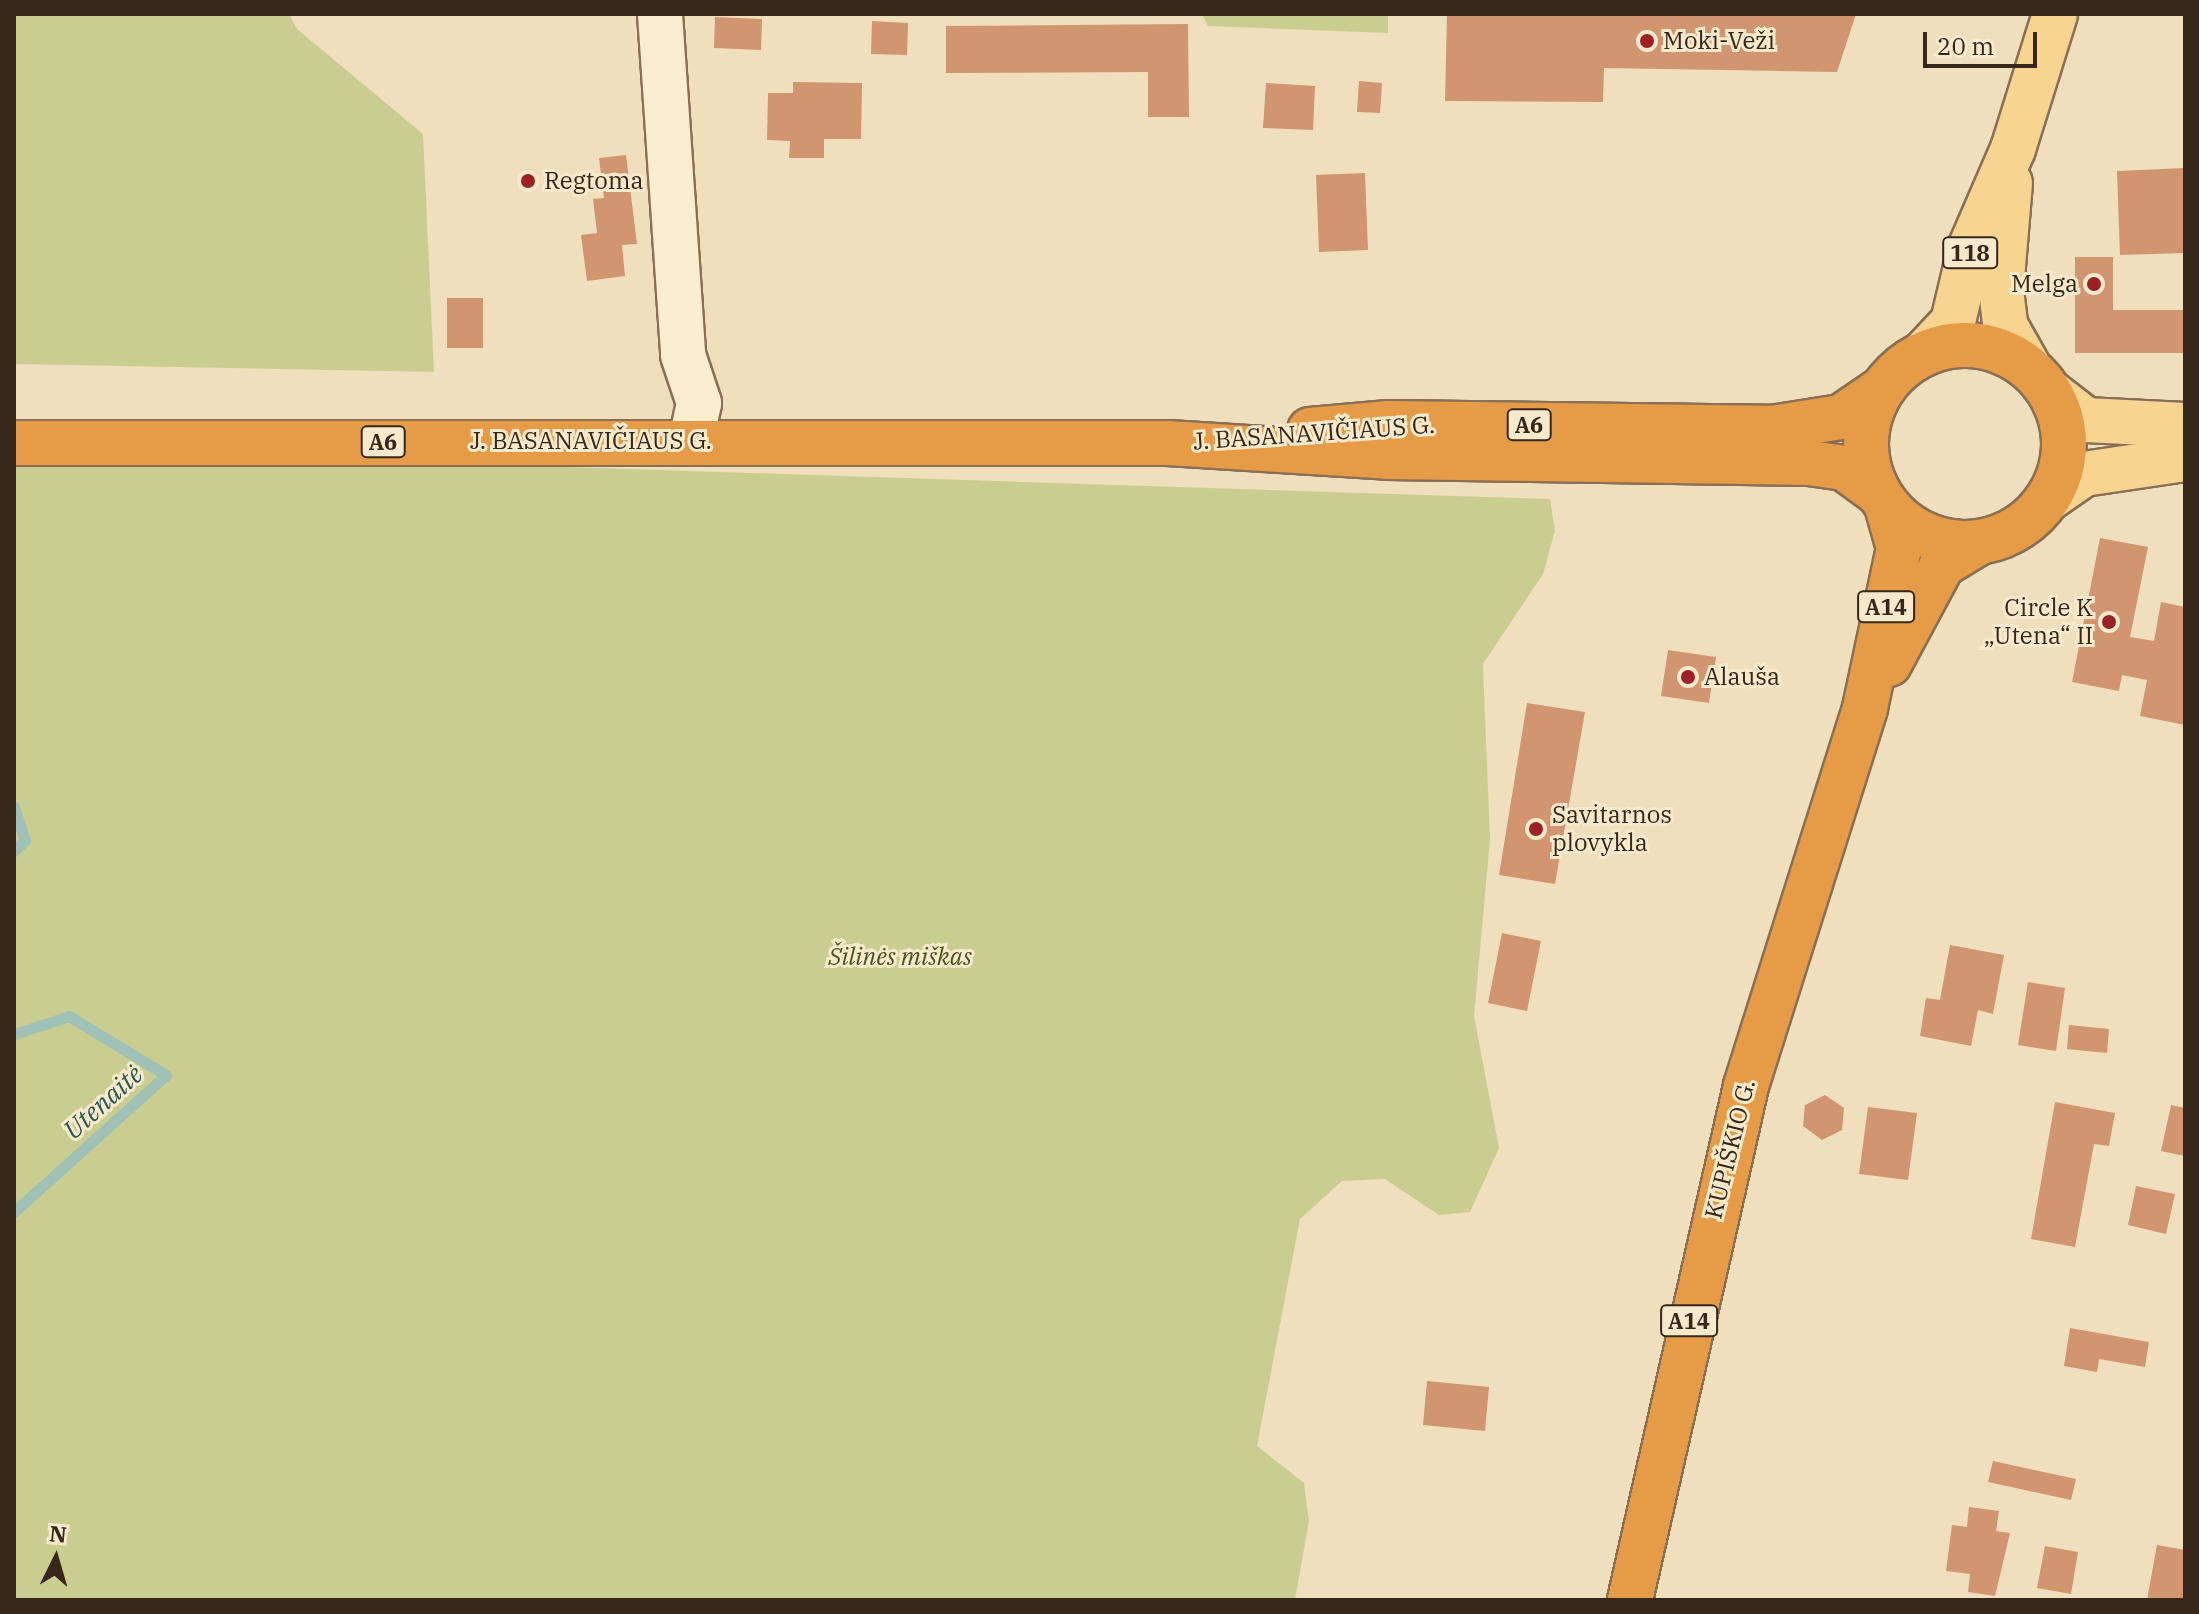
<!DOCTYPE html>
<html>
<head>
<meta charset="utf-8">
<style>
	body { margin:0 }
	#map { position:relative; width:2199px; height:1614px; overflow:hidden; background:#f0dfbc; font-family:"IBM Plex Serif",serif }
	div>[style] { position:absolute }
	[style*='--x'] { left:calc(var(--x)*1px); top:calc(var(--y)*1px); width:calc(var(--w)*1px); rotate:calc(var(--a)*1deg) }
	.green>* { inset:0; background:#c9ce90 }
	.stream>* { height:11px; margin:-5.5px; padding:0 5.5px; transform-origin:5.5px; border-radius:5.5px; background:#a0c1b6 }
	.building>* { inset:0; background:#d1956f }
	.roads { filter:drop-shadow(2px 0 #886f55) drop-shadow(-2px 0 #886f55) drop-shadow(0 2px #886f55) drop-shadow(0 -2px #886f55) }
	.minor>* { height:44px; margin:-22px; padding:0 22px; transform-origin:22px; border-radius:22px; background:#fbedcf }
	.major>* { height:44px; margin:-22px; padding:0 22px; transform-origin:22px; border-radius:22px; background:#f7d490 }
	.highway>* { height:44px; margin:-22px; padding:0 22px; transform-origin:22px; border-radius:22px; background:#e69c46 }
	.highway>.ring { margin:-22px; padding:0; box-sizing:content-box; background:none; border:44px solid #e69c46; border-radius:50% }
	.dots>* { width:22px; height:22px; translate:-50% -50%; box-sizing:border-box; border:4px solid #f7eacc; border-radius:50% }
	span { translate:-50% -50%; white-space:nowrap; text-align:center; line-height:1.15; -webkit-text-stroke:6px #f7eacc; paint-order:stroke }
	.shield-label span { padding:2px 6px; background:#f7eacc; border:2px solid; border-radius:6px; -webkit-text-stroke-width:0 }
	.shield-label { font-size:22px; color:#37271a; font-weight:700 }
	.poi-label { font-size:24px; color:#37271a }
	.left { translate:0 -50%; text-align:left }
	.right { translate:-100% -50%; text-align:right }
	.street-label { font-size:24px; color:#37271a }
	.park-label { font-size:24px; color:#485420; font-style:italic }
	.water-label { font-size:26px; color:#295753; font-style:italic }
	.frame { position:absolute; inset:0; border:16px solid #37271a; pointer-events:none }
	.north { position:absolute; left:16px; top:1518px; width:80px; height:80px; -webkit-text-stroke:6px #f7eacc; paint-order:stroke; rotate:5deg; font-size:22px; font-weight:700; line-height:32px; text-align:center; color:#37271a }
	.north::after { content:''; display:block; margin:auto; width:28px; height:36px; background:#37271a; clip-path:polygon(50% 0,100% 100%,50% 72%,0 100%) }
	.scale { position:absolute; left:1923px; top:32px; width:114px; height:36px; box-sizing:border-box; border:4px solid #37271a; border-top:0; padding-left:10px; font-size:24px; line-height:28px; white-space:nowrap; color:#37271a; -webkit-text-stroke:6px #f7eacc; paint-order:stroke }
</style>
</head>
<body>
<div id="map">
	<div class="green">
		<div style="clip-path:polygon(14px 14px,289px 14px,297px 29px,423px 134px,434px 372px,14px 364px)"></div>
		<div style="clip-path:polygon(1202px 14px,1388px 14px,1388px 33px,1208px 26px)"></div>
		<div style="clip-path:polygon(474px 464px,1550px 499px,1555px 531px,1543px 574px,1483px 664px,1490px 839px,1474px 1016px,1499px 1148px,1470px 1212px,1439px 1215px,1385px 1179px,1342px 1181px,1300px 1219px,1257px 1446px,1304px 1483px,1309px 1521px,1295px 1600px,14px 1600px,14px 466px)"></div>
	</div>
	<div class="stream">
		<div style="--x:14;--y:807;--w:35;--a:72"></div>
		<div style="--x:25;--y:840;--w:16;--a:135"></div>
		<div style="--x:14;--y:1034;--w:58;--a:-18.1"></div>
		<div style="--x:69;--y:1016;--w:114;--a:31.3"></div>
		<div style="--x:166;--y:1075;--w:205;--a:138"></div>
	</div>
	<div class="building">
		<div style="clip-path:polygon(1447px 14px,1856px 14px,1837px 72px,1604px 68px,1603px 102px,1445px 101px)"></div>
		<div style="clip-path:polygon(715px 17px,762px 19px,761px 50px,714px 48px)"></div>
		<div style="clip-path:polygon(872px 21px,908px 23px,907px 55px,871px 54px)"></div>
		<div style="clip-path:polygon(1188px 24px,1189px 117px,1148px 117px,1148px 72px,946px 73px,946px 26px)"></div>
		<div style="clip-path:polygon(1359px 81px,1382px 83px,1380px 113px,1357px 112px)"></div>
		<div style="clip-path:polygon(793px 82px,862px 83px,861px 139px,824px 139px,824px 158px,789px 158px,790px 141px,767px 140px,768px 93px,793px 93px)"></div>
		<div style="clip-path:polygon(1266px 83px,1315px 86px,1313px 130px,1263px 128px)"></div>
		<div style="clip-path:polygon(626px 155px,637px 244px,622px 245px,625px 276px,587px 281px,581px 235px,597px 233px,593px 199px,604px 198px,599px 158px)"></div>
		<div style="clip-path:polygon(2185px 168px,2185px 253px,2120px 255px,2117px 171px)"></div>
		<div style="clip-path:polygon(1365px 173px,1368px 250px,1319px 252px,1316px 175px)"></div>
		<div style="clip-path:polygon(2075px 257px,2113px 257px,2113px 310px,2185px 310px,2185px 353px,2075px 353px)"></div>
		<div style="clip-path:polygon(447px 298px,483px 298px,483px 348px,447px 348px)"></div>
		<div style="clip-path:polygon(2100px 538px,2148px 547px,2130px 637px,2154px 641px,2161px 602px,2185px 607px,2185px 725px,2140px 716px,2147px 680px,2122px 675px,2119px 691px,2072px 682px)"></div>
		<div style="clip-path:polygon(1668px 650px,1716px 657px,1709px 703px,1661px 696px)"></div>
		<div style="clip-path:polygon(1527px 703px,1585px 712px,1555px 884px,1499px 875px)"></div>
		<div style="clip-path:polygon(1502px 933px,1541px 941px,1527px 1011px,1488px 1003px)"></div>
		<div style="clip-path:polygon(1950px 945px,2004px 955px,1993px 1014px,1978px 1010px,1971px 1046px,1920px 1036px,1926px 998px,1940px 1000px)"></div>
		<div style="clip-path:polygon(2028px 982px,2065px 988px,2056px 1051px,2018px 1045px)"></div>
		<div style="clip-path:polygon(2069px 1025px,2109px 1029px,2107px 1053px,2067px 1049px)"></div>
		<div style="clip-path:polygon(1825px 1095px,1844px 1108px,1842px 1130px,1822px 1140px,1803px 1126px,1805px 1105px)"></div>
		<div style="clip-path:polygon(2055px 1102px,2115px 1113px,2109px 1146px,2094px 1144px,2075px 1247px,2031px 1239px)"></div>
		<div style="clip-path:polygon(2171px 1105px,2185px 1108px,2185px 1156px,2161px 1151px)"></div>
		<div style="clip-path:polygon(1868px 1107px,1917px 1113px,1908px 1180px,1859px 1174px)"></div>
		<div style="clip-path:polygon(2136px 1186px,2175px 1194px,2166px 1234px,2128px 1225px)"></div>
		<div style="clip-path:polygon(2070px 1328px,2149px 1342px,2145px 1367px,2099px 1359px,2097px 1372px,2064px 1366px)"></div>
		<div style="clip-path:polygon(1427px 1381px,1489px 1387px,1485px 1431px,1423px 1425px)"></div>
		<div style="clip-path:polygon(1993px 1461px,2076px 1479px,2071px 1500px,1988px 1482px)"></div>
		<div style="clip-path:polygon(1969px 1507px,1999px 1511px,1996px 1531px,2010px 1533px,1995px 1596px,1968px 1592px,1970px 1574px,1946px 1571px,1952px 1525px,1967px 1527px)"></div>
		<div style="clip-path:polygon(2157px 1545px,2185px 1550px,2185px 1600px,2147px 1600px)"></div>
		<div style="clip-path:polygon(2045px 1546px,2078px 1552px,2071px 1594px,2037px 1588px)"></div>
	</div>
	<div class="roads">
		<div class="minor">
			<div style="--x:660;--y:14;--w:342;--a:86.1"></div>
			<div style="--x:683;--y:355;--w:51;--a:71.6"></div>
			<div style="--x:699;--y:403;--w:38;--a:102"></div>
		</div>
		<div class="major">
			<div style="--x:2010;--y:183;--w:107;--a:94.8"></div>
			<div style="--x:2001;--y:290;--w:35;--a:83"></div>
			<div style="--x:2005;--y:325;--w:47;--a:60.7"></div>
			<div style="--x:1925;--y:352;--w:41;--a:-47"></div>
			<div style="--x:1953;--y:322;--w:78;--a:-76.7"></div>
			<div style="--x:1971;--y:246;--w:106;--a:-66.6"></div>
			<div style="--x:2013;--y:149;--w:141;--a:-72.7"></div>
			<div style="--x:2051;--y:393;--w:44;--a:37.6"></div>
			<div style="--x:2086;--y:420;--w:99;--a:2.9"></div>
			<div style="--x:2048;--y:499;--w:44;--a:-34.8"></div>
			<div style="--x:2084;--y:474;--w:102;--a:-8.4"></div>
		</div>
		<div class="highway">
			<div class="ring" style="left:1866px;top:345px;width:154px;height:154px"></div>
			<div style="--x:1310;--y:430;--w:79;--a:-5.1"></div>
			<div style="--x:1389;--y:423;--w:382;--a:0.7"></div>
			<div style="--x:1771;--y:428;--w:71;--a:-8.9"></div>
			<div style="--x:1841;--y:417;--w:50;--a:-34.3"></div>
			<div style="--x:14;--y:443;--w:1154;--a:0"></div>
			<div style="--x:1168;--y:443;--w:220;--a:3.6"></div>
			<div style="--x:1388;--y:457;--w:421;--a:0.8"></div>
			<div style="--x:1809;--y:463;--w:35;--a:8"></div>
			<div style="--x:1844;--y:468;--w:39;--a:36"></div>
			<div style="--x:1889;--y:664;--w:112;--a:-61.8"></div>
			<div style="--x:1942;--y:565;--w:42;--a:-31.4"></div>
			<div style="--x:1630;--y:1600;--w:527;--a:-77.28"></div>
			<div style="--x:1746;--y:1086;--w:396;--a:-72.5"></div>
			<div style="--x:1865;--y:708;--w:164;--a:-78"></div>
			<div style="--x:1899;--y:548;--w:44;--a:-105.9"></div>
		</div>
	</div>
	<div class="dots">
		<div style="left:1647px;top:41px;background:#9b2125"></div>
		<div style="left:528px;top:181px;background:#9b2125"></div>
		<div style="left:2094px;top:284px;background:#9b2125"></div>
		<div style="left:2109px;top:622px;background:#9b2125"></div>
		<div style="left:1688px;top:677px;background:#9b2125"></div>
		<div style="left:1536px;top:829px;background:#9b2125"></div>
	</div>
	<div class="shield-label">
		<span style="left:1970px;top:253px">118</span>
		<span style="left:1529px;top:425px">A6</span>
		<span style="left:383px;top:442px">A6</span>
		<span style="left:1886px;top:607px">A14</span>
		<span style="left:1689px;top:1321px">A14</span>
	</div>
	<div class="poi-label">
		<span class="left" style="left:1663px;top:41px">Moki-Veži</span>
		<span class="left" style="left:544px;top:181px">Regtoma</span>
		<span class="right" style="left:2078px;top:284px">Melga</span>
		<span class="right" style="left:2093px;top:622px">Circle K<br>„Utena“ II</span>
		<span class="left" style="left:1704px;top:677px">Alauša</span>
		<span class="left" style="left:1552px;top:829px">Savitarnos<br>plovykla</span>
	</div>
	<div class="street-label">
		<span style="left:1314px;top:433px;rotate:-4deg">J. BASANAVIČIAUS G.</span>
		<span style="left:591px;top:441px">J. BASANAVIČIAUS G.</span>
		<span style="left:1730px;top:1149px;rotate:-76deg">KUPIŠKIO G.</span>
	</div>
	<div class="park-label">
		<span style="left:900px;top:957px">Šilinės miškas</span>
	</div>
	<div class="water-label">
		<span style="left:103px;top:1102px;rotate:-42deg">Utenaitė</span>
	</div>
	<div class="frame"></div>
	<div class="north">N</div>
	<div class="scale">20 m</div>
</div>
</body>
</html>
